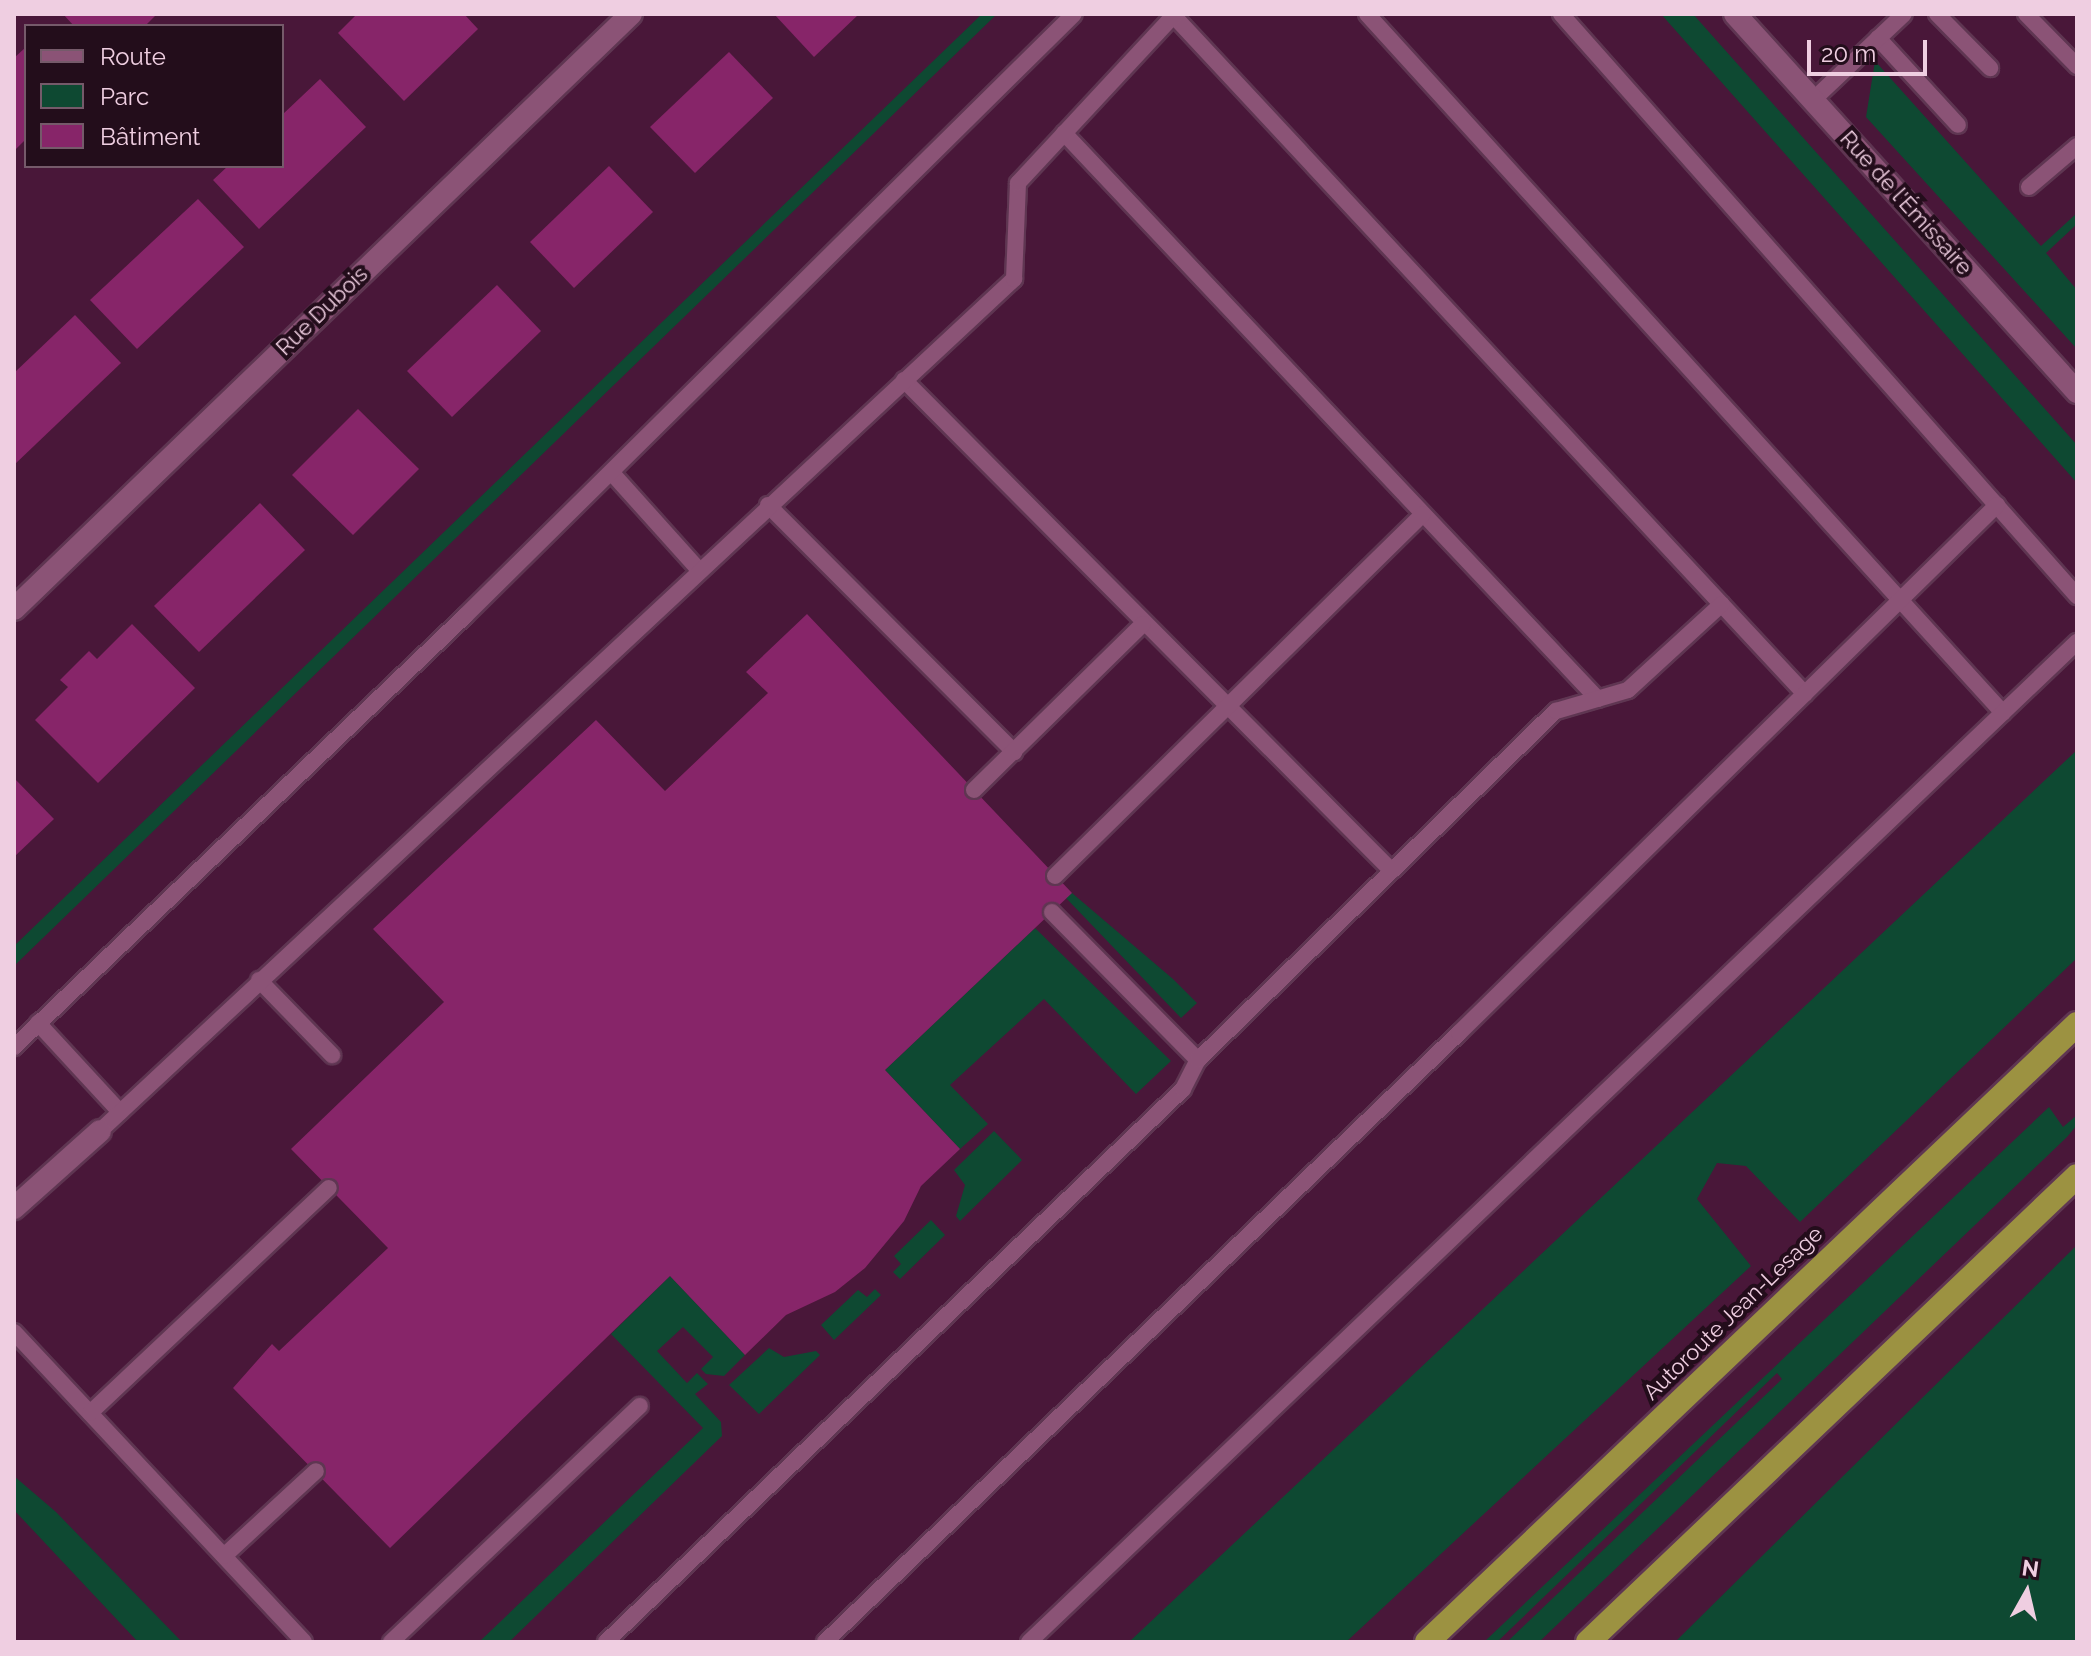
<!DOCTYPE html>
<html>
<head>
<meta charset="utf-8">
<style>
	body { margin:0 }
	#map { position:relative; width:2091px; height:1656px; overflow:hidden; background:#491739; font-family:Raleway,sans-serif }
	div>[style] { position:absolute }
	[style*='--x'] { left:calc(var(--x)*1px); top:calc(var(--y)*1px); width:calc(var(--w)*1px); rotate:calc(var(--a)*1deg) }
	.green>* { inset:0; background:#0e4932 }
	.building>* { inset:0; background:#872569 }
	.roads { filter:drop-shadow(2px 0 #5f3652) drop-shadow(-2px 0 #5f3652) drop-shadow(0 2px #5f3652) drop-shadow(0 -2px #5f3652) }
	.service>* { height:16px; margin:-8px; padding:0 8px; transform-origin:8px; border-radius:8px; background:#8b5376 }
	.minor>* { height:22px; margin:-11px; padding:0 11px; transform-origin:11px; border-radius:11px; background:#8b5376 }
	.motorway>* { height:24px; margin:-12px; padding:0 12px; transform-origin:12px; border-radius:12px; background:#9c9241 }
	span { translate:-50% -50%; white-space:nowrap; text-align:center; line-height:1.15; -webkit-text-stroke:8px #230d1b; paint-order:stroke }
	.street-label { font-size:22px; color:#efcee1 }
	.frame { position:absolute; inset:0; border:16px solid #efcee1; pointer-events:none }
	.legend { position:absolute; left:24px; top:24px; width:260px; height:144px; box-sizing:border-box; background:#230d1b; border:2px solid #755a6a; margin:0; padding:10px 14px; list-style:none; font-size:24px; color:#efcee1 }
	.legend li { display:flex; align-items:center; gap:16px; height:40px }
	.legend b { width:40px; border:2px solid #755a6a }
	.north { position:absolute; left:1987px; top:1552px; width:80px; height:80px; -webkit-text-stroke:6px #230d1b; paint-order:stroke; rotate:8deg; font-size:22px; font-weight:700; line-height:32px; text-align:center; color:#efcee1 }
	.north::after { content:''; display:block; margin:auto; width:28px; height:36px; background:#efcee1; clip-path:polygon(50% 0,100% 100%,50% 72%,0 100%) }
	.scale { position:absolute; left:1807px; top:40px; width:120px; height:36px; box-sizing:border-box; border:4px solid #efcee1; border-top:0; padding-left:10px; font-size:24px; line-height:28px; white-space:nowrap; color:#efcee1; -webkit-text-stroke:6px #230d1b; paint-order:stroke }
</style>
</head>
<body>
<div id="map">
	<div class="green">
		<div style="clip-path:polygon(982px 14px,997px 14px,14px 966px,14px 946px)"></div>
		<div style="clip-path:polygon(1661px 14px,1693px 14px,2077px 445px,2077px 483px)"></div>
		<div style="clip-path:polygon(1875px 61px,2041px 246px,2077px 213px,2077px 224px,2046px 253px,2077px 290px,2077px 349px,1866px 117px)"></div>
		<div style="clip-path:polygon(2077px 750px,2077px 958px,1800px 1222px,1746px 1166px,1717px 1163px,1697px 1199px,1751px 1266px,1346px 1642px,1129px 1642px)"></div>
		<div style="clip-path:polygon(1072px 893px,1173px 979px,1197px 1003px,1181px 1018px,1066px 898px)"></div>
		<div style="clip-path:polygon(1035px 928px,1171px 1061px,1136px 1094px,1044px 999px,950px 1085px,988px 1124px,960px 1149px,885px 1070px)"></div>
		<div style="clip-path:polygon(2049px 1107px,2063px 1127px,2077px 1115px,2077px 1125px,2067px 1137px,1539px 1642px,1507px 1642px,1782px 1379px,1777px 1373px,1497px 1642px,1484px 1642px)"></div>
		<div style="clip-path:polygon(994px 1131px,1022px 1160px,960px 1221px,956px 1216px,965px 1185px,954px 1170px)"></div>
		<div style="clip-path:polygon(931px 1220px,945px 1235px,900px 1279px,893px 1272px,901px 1264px,894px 1256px)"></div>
		<div style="clip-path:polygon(2077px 1245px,2077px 1642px,1675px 1642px)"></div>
		<div style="clip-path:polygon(670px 1276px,745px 1355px,724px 1376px,706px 1374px,701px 1369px,713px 1357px,683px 1327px,657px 1351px,687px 1383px,697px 1373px,708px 1384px,695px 1394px,721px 1422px,722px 1436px,509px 1642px,479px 1642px,703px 1428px,611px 1334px)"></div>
		<div style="clip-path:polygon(875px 1289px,881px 1295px,834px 1340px,821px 1325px,858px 1290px,867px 1297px)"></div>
		<div style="clip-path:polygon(769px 1348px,784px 1357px,816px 1351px,820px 1355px,759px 1414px,729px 1385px)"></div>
		<div style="clip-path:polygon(14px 1476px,56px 1512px,182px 1642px,138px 1642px,14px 1510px)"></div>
	</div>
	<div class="building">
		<div style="clip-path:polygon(63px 14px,157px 14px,145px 26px,74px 26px)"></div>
		<div style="clip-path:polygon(357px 14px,464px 14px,478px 29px,404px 101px,338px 33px)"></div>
		<div style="clip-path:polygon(774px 14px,859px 14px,814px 57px)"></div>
		<div style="clip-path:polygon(26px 47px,26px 139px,14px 151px,14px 58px)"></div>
		<div style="clip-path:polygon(729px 52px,773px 98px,695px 173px,650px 127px)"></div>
		<div style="clip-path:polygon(320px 79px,366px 127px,259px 229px,213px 180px,228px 166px,282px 166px,282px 115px)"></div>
		<div style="clip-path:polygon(609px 166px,653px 212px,574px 288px,530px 242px)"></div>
		<div style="clip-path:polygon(198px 199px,244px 247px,137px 349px,90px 300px)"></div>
		<div style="clip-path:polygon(497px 285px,541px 331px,452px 417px,407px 371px)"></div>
		<div style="clip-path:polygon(75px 315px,121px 363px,14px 465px,14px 373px)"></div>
		<div style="clip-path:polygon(358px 409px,419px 469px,353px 535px,292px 475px)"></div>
		<div style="clip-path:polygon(260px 503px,305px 550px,199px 652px,154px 606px)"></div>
		<div style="clip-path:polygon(807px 614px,1072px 893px,885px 1070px,960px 1149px,921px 1186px,904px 1221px,865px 1268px,835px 1292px,786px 1315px,745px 1355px,670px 1276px,390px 1548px,233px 1388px,272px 1344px,279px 1351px,388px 1248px,291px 1149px,444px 1002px,373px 929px,596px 720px,665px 791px,768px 693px,746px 672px)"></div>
		<div style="clip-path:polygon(132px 624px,195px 688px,98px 783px,35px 720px,68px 687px,60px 680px,89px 651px,97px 659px)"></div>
		<div style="clip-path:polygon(14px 778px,54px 819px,14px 857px)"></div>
	</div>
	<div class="roads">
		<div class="service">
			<div style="--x:1172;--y:14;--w:929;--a:47.05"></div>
			<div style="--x:1367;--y:14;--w:945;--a:47.7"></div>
			<div style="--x:1561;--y:14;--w:778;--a:48.44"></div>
			<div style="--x:1937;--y:14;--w:76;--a:45.5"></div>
			<div style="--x:2026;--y:14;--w:73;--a:45.6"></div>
			<div style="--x:1878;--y:38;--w:118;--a:47.4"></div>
			<div style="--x:1813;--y:100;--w:125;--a:-43.4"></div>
			<div style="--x:1064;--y:133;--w:778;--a:46.67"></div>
			<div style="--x:2029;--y:187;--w:63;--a:-40.5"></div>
			<div style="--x:904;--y:380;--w:692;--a:45.18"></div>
			<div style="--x:612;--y:473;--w:129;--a:48.1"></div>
			<div style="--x:768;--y:505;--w:349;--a:45.1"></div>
			<div style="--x:974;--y:790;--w:237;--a:-44.5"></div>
			<div style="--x:1055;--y:876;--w:516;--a:-44.53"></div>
			<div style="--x:1052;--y:912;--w:208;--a:45.4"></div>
			<div style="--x:259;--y:980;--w:105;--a:45.8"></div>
			<div style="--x:38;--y:1023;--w:121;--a:47.3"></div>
			<div style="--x:14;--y:1047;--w:624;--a:-43.7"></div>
			<div style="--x:465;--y:616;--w:856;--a:-44.67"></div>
			<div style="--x:100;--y:1131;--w:1250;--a:-42.99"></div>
			<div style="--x:1014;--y:279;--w:96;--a:-87.6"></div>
			<div style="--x:1018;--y:183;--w:228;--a:-47.1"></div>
			<div style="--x:14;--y:1332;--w:424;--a:46.9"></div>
			<div style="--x:90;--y:1413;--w:328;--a:-43.3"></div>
			<div style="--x:224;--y:1556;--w:125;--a:-42.7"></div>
			<div style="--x:391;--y:1642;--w:343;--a:-43.5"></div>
			<div style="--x:606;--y:1642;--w:799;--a:-43.78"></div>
			<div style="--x:1183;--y:1089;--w:33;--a:-63"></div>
			<div style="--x:1198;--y:1060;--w:500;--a:-44.3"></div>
			<div style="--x:1556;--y:711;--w:75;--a:-16.3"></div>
			<div style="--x:1628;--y:690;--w:127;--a:-42.5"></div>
			<div style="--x:825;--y:1642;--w:879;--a:-43.85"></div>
			<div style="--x:1459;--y:1033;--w:754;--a:-44.46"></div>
			<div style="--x:1029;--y:1642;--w:1449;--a:-43.66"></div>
		</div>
		<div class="minor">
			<div style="--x:1735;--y:14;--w:510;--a:47.86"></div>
			<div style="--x:14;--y:609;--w:857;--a:-43.96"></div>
			<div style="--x:14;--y:1208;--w:115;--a:-41.8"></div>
		</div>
		<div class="motorway">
			<div style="--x:1427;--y:1642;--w:897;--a:-43.55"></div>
			<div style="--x:1588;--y:1642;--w:675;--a:-43.62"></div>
		</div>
	</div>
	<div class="street-label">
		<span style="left:1906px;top:203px;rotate:48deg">Rue de l'Émissaire</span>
		<span style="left:322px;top:311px;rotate:-44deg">Rue Dubois</span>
		<span style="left:1733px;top:1313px;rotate:-44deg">Autoroute Jean-Lesage</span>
	</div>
	<div class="frame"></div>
	<ul class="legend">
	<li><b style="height:10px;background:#8b5376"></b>Route</li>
	<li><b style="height:22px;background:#0e4932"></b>Parc</li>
	<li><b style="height:22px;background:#872569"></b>Bâtiment</li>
	</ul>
	<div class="north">N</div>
	<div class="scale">20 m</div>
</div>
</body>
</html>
